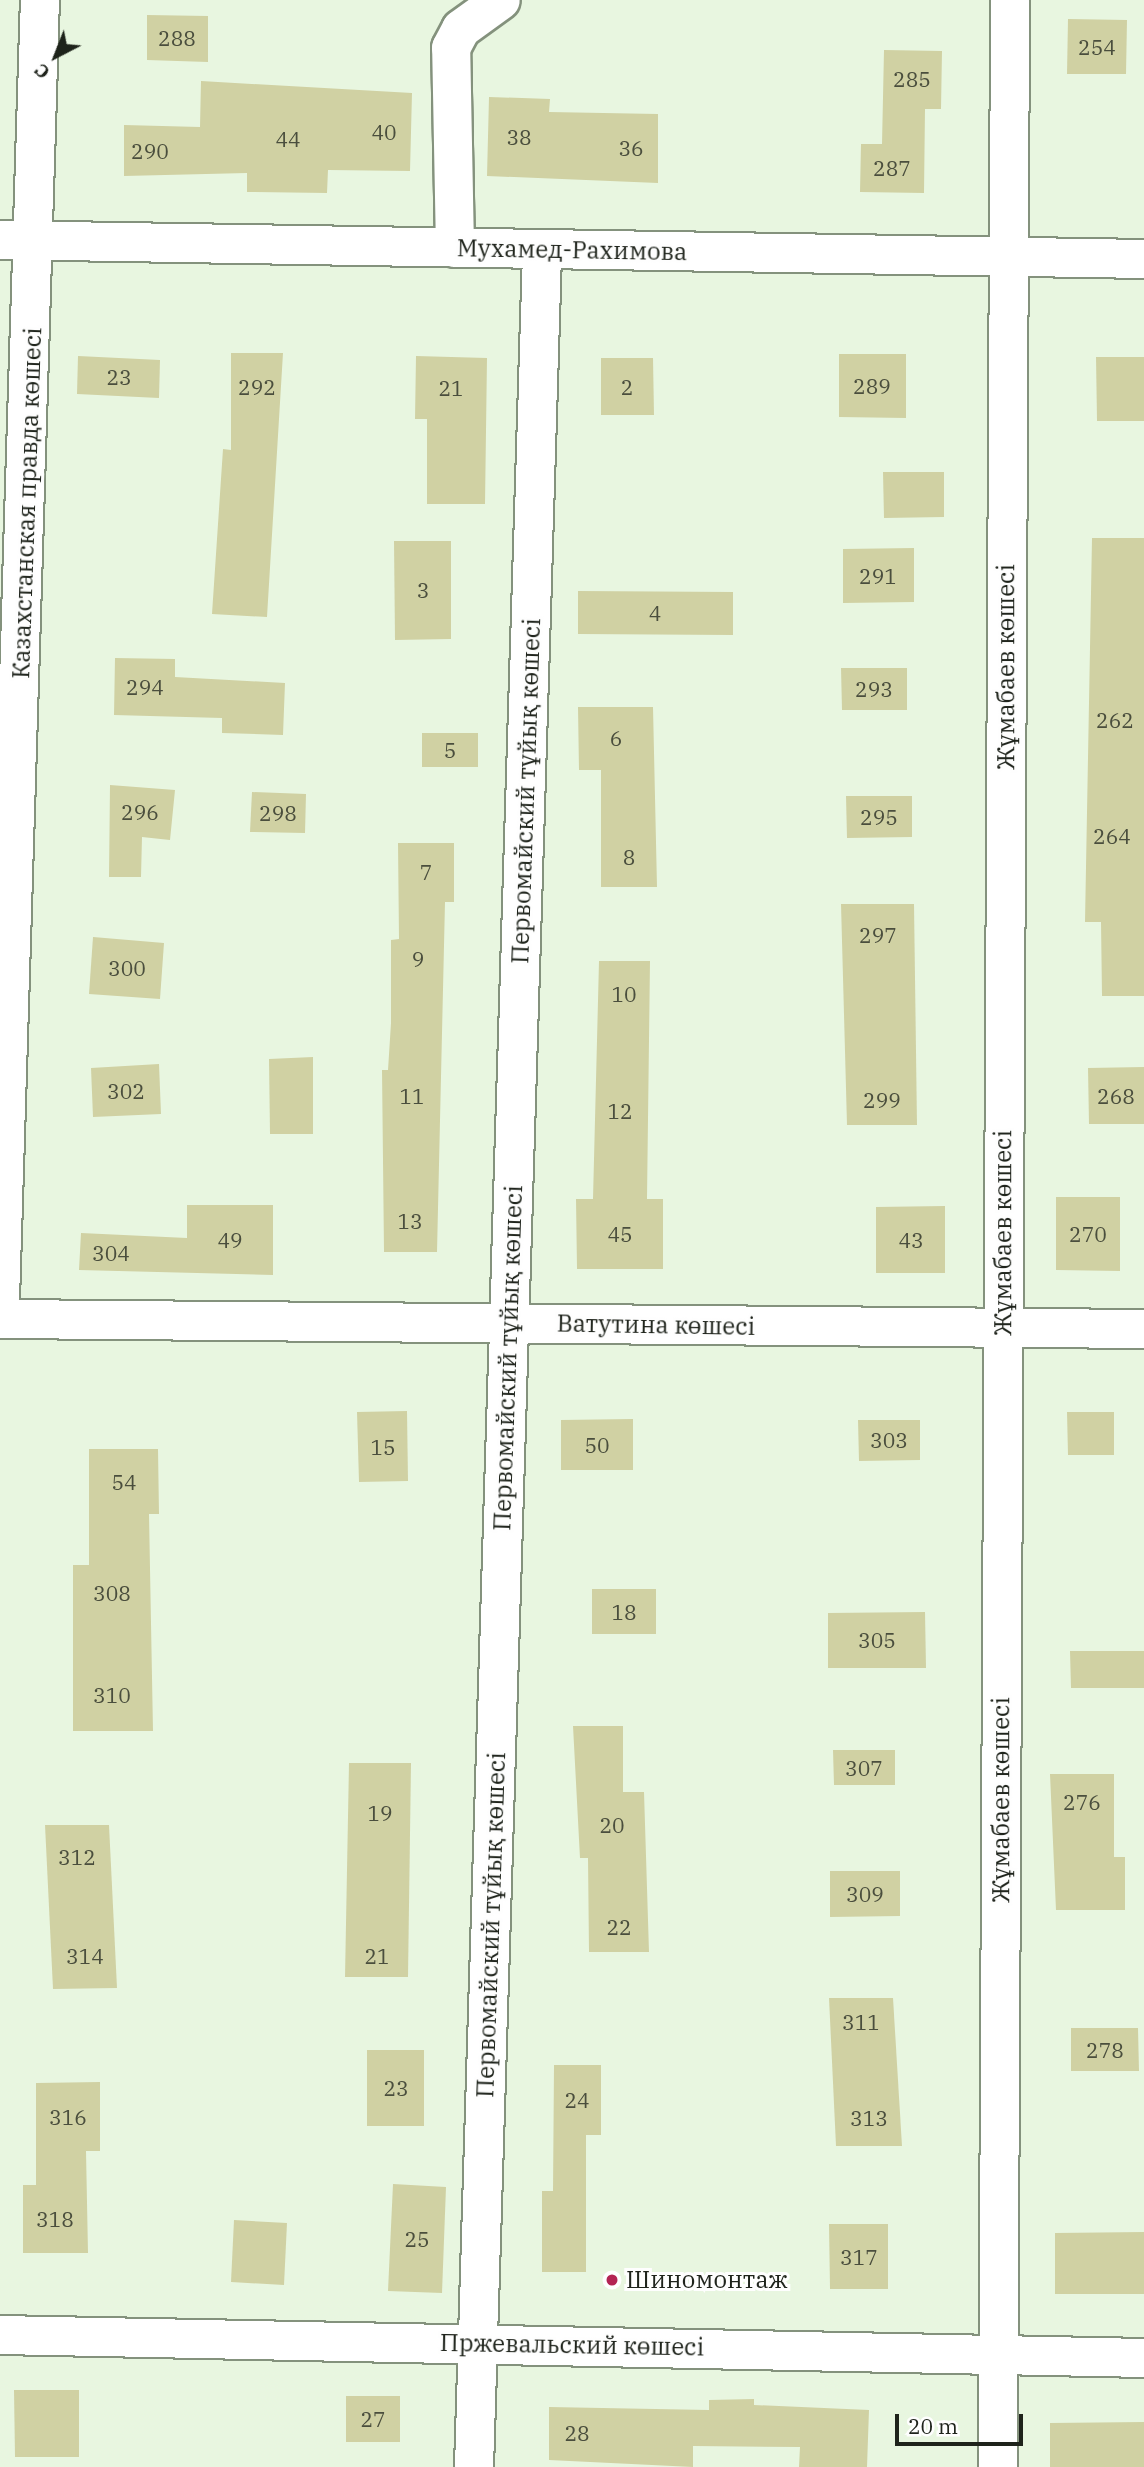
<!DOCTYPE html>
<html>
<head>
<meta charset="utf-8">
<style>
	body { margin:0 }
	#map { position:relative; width:1144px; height:2467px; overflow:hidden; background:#e8f6e0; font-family:"IBM Plex Serif",serif }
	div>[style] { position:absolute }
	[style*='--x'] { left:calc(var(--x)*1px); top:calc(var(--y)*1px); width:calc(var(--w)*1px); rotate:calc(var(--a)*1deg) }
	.building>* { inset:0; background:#d0d1a3 }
	.roads { filter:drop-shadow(2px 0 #84927d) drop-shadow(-2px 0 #84927d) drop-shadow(0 2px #84927d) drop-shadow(0 -2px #84927d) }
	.minor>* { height:38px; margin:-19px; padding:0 19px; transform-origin:19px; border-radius:19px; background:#fff }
	.tertiary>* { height:38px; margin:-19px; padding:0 19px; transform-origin:19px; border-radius:19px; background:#fff }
	.dots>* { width:19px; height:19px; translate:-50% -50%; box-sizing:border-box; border:4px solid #fefefe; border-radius:50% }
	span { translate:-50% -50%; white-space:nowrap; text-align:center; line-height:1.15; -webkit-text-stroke:6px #fefefe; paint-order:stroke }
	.number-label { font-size:21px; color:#4a4e3d }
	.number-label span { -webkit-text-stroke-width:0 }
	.street-label { font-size:24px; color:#1e231b }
	.poi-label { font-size:24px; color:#1e231b }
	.left { translate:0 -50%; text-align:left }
	.north { position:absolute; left:21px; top:21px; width:70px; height:70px; -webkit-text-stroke:5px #fefefe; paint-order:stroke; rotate:222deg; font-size:19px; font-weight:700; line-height:28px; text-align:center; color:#1e231b }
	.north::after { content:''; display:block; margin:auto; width:24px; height:32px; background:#1e231b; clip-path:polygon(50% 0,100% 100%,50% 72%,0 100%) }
	.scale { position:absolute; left:895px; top:2414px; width:128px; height:32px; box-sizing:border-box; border:4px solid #1e231b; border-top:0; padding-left:9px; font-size:21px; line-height:24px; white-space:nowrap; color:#1e231b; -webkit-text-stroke:5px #fefefe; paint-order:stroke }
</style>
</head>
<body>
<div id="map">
	<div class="building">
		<div style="clip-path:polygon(147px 15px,208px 16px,208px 62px,147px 60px)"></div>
		<div style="clip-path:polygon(1068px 19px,1127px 20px,1126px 74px,1067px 74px)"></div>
		<div style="clip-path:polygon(884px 50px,942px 51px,941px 109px,925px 109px,924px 193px,860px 192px,861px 144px,882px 144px)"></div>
		<div style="clip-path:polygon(201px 81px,412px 93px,410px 171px,328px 170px,327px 193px,247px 192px,247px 173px,124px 176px,124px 125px,200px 127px)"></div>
		<div style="clip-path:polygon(489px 97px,550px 99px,549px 112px,658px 114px,658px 183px,487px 176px)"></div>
		<div style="clip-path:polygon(231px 353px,283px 353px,267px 617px,212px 614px,223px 449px,231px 450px)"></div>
		<div style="clip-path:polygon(839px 354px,906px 354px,906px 418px,839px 417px)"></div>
		<div style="clip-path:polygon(78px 356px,160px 360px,159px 398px,77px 394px)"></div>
		<div style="clip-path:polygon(416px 356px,487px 358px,485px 504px,427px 504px,427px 419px,415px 419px)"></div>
		<div style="clip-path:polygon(1096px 357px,1144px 357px,1144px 421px,1097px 421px)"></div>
		<div style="clip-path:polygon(601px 358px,653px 358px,654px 415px,601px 415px)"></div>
		<div style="clip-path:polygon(883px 472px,944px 472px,944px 517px,884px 518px)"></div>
		<div style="clip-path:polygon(1092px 538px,1144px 538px,1144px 996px,1102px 996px,1101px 922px,1085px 922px)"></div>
		<div style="clip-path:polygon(394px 541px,451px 541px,451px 639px,395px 640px)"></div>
		<div style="clip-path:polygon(914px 548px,914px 602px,843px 603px,843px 549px)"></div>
		<div style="clip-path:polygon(578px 591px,733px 592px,733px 635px,578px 634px)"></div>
		<div style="clip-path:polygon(115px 658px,175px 659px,175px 677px,285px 683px,283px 735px,222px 733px,222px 718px,114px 715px)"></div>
		<div style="clip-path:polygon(841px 668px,907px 668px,907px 710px,842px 710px)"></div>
		<div style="clip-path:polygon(578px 707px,653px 707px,657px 887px,601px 887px,601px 770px,579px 770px)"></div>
		<div style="clip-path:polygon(422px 733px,478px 733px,478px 767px,422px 767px)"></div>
		<div style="clip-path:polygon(110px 785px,175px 790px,170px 840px,142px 837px,141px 877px,109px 877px)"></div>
		<div style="clip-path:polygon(252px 792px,306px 794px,305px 833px,250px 832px)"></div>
		<div style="clip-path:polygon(846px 796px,912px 796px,912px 837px,847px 838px)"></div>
		<div style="clip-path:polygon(398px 843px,454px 843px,454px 902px,445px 902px,437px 1252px,384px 1252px,382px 1070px,388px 1070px,391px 1023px,391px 940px,399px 939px)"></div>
		<div style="clip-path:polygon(841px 904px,914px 904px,917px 1125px,847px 1125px)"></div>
		<div style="clip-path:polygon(93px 937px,164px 943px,160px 999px,89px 994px)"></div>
		<div style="clip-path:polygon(599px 961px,650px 961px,647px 1199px,663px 1199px,663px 1269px,577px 1269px,576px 1199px,593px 1199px)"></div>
		<div style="clip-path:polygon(313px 1057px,313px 1134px,270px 1134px,269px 1059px)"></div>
		<div style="clip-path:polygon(159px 1064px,161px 1114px,93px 1117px,91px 1068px)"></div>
		<div style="clip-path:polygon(1144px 1067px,1144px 1124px,1089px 1124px,1088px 1068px)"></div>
		<div style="clip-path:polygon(1056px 1197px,1120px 1197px,1120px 1271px,1056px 1270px)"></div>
		<div style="clip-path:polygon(187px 1205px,273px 1205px,273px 1275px,79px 1270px,81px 1233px,187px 1238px)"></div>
		<div style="clip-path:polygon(945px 1206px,945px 1273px,876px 1273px,876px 1207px)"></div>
		<div style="clip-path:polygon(407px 1411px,408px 1481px,359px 1482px,357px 1412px)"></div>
		<div style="clip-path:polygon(1067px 1412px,1114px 1412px,1114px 1455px,1068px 1455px)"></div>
		<div style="clip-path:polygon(633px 1419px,633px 1470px,561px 1470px,561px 1420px)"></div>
		<div style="clip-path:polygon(858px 1420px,920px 1420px,920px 1460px,859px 1461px)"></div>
		<div style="clip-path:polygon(89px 1449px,158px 1449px,159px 1514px,149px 1514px,153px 1731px,73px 1731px,73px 1565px,89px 1565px)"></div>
		<div style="clip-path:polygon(592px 1589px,656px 1589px,656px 1634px,592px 1634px)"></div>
		<div style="clip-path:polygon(925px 1612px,926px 1668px,828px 1668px,828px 1613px)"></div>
		<div style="clip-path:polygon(1070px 1651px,1144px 1651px,1144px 1688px,1071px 1688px)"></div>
		<div style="clip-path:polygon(573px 1726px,623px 1726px,623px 1792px,644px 1792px,649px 1952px,589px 1952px,588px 1858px,580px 1858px)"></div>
		<div style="clip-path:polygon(833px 1750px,895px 1750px,895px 1785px,834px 1785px)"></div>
		<div style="clip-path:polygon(349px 1763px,411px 1763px,408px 1977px,345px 1977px)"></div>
		<div style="clip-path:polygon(1050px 1774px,1114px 1774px,1114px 1857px,1125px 1857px,1125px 1910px,1056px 1910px)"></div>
		<div style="clip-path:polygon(45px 1825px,109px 1825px,117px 1988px,53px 1989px)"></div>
		<div style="clip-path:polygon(830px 1871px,900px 1871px,900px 1916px,830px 1917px)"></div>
		<div style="clip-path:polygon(829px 1998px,893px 1998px,902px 2146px,836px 2146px)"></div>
		<div style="clip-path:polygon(1071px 2028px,1138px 2028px,1139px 2071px,1071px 2071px)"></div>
		<div style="clip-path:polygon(367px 2050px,424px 2050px,424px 2126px,367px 2126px)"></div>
		<div style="clip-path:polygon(554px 2065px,601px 2065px,601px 2135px,586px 2135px,586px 2272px,542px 2272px,542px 2191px,553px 2191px)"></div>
		<div style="clip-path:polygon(100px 2082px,100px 2151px,86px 2151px,88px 2253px,23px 2253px,23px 2185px,36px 2185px,36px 2083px)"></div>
		<div style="clip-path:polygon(393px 2184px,446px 2187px,442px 2293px,388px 2291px)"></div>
		<div style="clip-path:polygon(234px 2220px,287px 2223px,284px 2285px,231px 2282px)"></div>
		<div style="clip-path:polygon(829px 2224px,888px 2224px,888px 2289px,830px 2289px)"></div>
		<div style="clip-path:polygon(1144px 2232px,1144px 2294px,1055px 2294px,1055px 2233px)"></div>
		<div style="clip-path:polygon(14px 2390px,79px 2390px,79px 2457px,15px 2457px)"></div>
		<div style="clip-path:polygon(346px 2396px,400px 2396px,400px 2442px,346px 2442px)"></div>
		<div style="clip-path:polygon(754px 2399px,754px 2405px,869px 2410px,867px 2467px,799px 2467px,800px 2447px,693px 2446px,693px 2467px,549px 2460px,549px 2407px,709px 2410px,709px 2400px)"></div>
		<div style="clip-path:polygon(1144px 2422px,1144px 2467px,1050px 2467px,1050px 2423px)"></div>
	</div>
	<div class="roads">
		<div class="minor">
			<div style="--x:455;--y:248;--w:200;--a:-91.1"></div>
			<div style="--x:451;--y:48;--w:21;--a:-62"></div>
			<div style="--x:461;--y:29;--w:49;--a:-35.9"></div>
			<div style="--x:0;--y:1299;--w:1300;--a:-88.24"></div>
			<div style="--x:0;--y:1319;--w:1144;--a:0.5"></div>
			<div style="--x:474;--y:2467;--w:2219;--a:-88.24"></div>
			<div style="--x:998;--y:2467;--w:2467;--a:-89.72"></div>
		</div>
		<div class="tertiary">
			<div style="--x:0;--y:240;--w:1144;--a:0.95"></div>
			<div style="--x:0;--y:2335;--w:1144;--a:1.15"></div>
		</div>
	</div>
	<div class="dots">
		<div style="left:612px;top:2280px;background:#b32353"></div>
	</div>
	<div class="number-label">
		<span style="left:177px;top:38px">288</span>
		<span style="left:1097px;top:47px">254</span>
		<span style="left:912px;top:79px">285</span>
		<span style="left:384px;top:132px">40</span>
		<span style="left:519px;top:137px">38</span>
		<span style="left:288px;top:139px">44</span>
		<span style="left:631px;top:148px">36</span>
		<span style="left:150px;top:151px">290</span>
		<span style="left:892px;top:168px">287</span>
		<span style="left:119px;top:377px">23</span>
		<span style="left:872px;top:386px">289</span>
		<span style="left:257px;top:387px">292</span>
		<span style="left:627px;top:387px">2</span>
		<span style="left:451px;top:388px">21</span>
		<span style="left:878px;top:576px">291</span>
		<span style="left:423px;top:590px">3</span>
		<span style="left:655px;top:613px">4</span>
		<span style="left:145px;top:687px">294</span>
		<span style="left:874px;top:689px">293</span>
		<span style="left:1115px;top:720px">262</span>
		<span style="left:616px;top:738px">6</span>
		<span style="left:450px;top:750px">5</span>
		<span style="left:140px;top:812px">296</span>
		<span style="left:278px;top:813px">298</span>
		<span style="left:879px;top:817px">295</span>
		<span style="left:1112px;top:836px">264</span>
		<span style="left:629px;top:857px">8</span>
		<span style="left:426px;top:872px">7</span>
		<span style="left:878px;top:935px">297</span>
		<span style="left:418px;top:959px">9</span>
		<span style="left:127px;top:968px">300</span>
		<span style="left:624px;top:994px">10</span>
		<span style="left:126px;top:1091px">302</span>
		<span style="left:412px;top:1096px">11</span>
		<span style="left:1116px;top:1096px">268</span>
		<span style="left:882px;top:1100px">299</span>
		<span style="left:620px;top:1111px">12</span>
		<span style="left:410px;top:1221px">13</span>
		<span style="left:620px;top:1234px">45</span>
		<span style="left:1088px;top:1234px">270</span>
		<span style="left:230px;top:1240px">49</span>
		<span style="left:911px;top:1240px">43</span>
		<span style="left:111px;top:1253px">304</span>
		<span style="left:889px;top:1440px">303</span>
		<span style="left:597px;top:1445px">50</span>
		<span style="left:383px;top:1447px">15</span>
		<span style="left:124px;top:1482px">54</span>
		<span style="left:112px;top:1593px">308</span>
		<span style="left:624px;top:1612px">18</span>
		<span style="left:877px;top:1640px">305</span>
		<span style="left:112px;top:1695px">310</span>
		<span style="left:864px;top:1768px">307</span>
		<span style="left:1082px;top:1802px">276</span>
		<span style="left:380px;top:1813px">19</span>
		<span style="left:612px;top:1825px">20</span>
		<span style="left:77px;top:1857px">312</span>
		<span style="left:865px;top:1894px">309</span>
		<span style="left:619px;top:1927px">22</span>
		<span style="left:85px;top:1956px">314</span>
		<span style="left:377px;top:1956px">21</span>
		<span style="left:861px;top:2022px">311</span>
		<span style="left:1105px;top:2050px">278</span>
		<span style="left:396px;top:2088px">23</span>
		<span style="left:577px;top:2100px">24</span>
		<span style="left:68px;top:2117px">316</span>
		<span style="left:869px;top:2118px">313</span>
		<span style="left:55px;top:2219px">318</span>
		<span style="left:417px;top:2239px">25</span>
		<span style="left:859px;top:2257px">317</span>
		<span style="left:373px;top:2419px">27</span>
		<span style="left:577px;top:2433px">28</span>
	</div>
	<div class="street-label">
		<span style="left:572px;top:250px;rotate:1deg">Мухамед-Рахимова</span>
		<span style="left:27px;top:503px;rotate:-88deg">Казахстанская правда көшесі</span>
		<span style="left:1006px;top:667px;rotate:-90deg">Жұмабаев көшесі</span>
		<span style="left:526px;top:791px;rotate:-88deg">Первомайский тұйық көшесі</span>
		<span style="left:1003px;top:1233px;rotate:-90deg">Жұмабаев көшесі</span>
		<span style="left:656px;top:1325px;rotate:1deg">Ватутина көшесі</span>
		<span style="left:508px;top:1358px;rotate:-88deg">Первомайский тұйық көшесі</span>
		<span style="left:1001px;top:1800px;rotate:-90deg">Жұмабаев көшесі</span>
		<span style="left:491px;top:1925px;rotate:-88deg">Первомайский тұйық көшесі</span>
		<span style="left:572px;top:2345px;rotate:1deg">Пржевальский көшесі</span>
	</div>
	<div class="poi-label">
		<span class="left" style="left:626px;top:2280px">Шиномонтаж</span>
	</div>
	<div class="north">С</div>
	<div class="scale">20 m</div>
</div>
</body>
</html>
